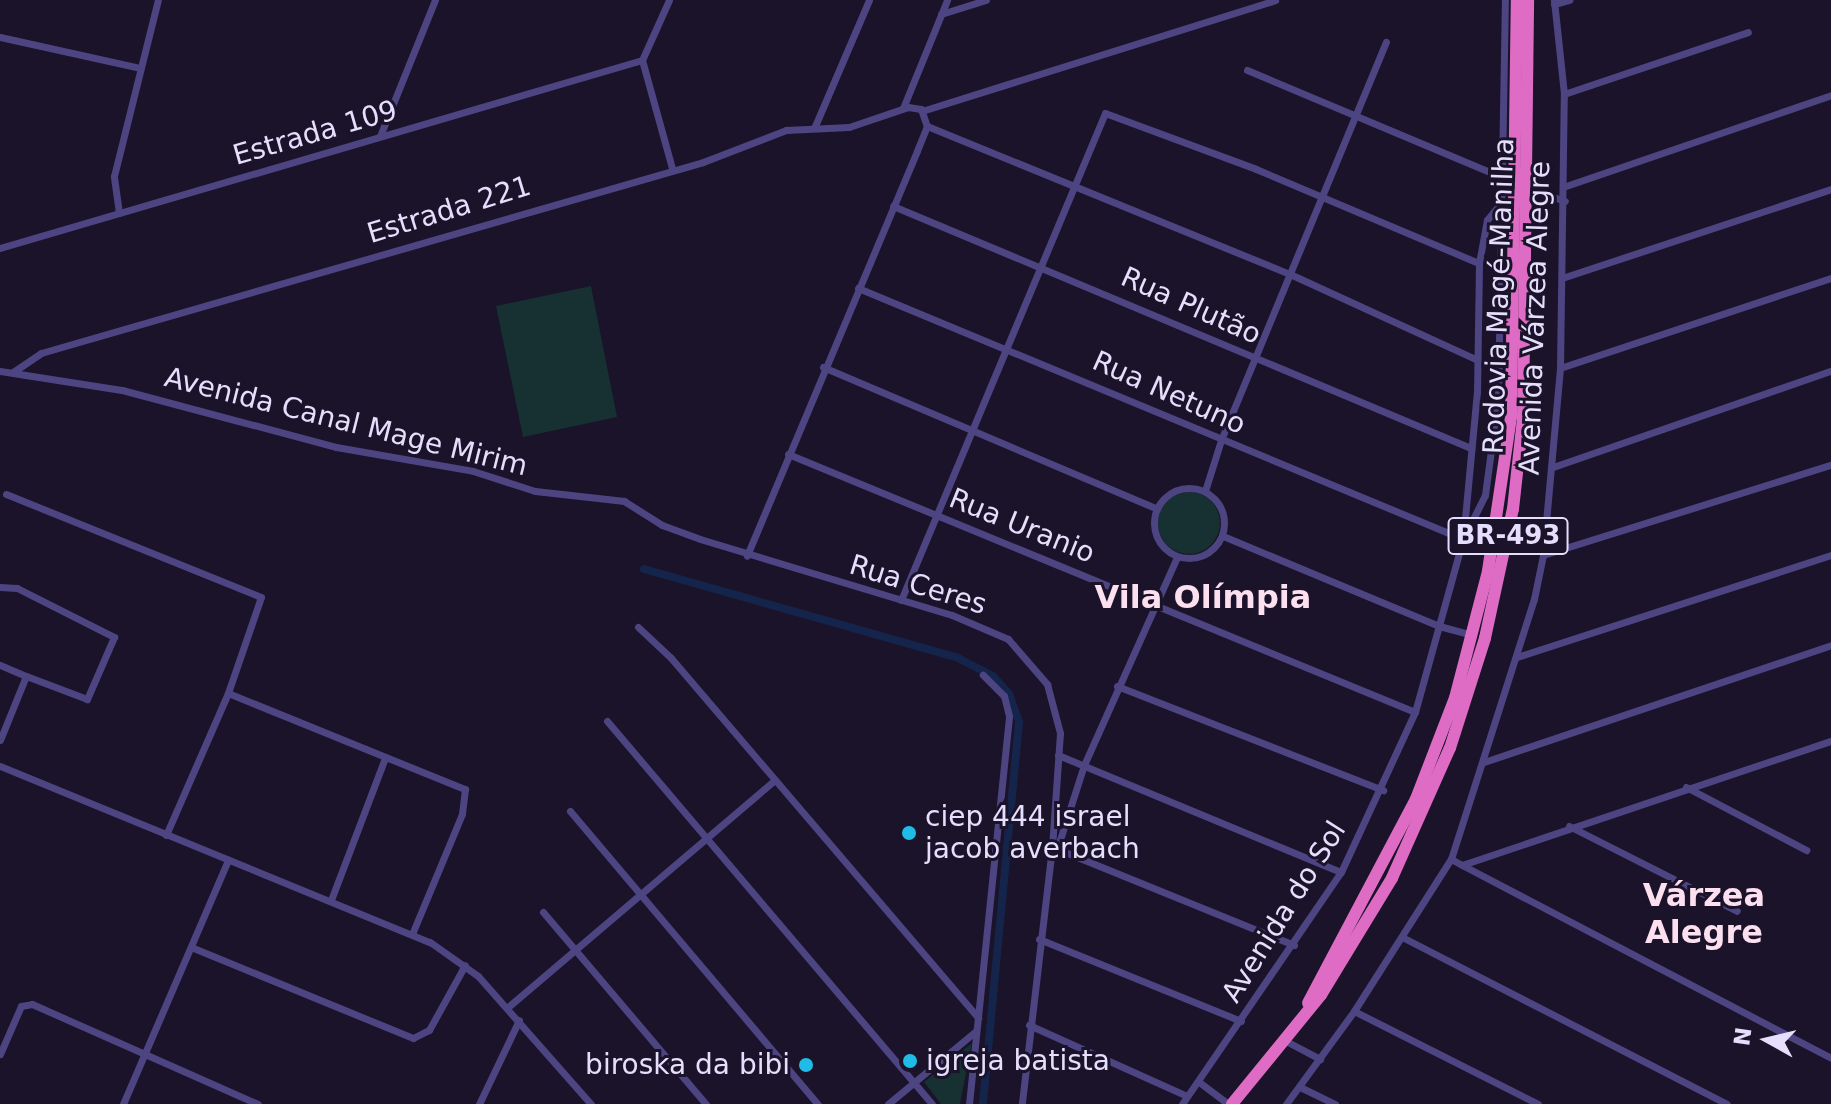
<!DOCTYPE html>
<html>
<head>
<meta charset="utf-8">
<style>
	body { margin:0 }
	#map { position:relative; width:1831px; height:1104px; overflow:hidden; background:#1a1329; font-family:"DejaVu Sans",sans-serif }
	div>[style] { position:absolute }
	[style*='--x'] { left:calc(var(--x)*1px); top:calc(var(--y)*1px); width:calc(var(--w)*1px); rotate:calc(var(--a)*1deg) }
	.green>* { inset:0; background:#173032 }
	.round { border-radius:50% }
	.canal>* { height:8px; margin:-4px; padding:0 4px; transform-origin:4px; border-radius:4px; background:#15244b }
	.minor>* { height:7px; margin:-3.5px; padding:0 3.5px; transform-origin:3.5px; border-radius:3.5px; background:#4d4482 }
	.minor>.ring { margin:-3.5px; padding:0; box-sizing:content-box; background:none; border:7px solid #4d4482; border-radius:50% }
	.trunk>* { height:12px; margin:-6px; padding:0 6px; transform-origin:6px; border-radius:6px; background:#df6cc4 }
	.dots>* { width:22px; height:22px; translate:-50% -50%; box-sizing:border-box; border:4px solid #1a1329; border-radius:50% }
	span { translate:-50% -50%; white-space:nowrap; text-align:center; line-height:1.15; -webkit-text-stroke:6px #1a1329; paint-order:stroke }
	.shield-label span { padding:2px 6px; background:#1a1329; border:2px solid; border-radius:6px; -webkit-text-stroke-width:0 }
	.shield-label { font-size:26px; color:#e5defc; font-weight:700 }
	.street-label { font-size:28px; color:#e5defc }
	.poi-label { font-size:28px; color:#e5defc }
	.left { translate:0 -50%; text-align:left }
	.right { translate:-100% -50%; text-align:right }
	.quarter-label { font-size:32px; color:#fce0ef; font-weight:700 }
	.north { position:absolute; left:1727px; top:1000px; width:80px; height:80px; -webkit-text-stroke:6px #1a1329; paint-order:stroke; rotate:278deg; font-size:22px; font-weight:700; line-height:32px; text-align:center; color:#e5defc }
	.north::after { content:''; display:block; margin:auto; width:28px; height:36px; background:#e5defc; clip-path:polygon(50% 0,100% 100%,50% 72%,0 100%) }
</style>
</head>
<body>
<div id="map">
	<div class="green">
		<div style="clip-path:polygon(591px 286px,617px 417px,523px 437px,496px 306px)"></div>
		<div class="round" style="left:1158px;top:492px;width:62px;height:62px"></div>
		<div style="clip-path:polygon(972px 1043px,960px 1104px,941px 1104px,924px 1082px)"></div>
	</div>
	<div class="canal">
		<div style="--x:644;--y:569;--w:324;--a:15.8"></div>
		<div style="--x:956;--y:657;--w:42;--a:27.2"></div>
		<div style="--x:993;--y:676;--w:24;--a:48"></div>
		<div style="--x:1009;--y:694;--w:30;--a:70"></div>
		<div style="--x:1019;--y:722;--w:384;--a:95.4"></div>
	</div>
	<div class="minor">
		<div style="--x:669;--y:0;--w:66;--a:114.2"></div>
		<div style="--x:642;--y:60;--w:112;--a:74.5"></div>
		<div style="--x:1554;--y:4;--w:16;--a:-15"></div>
		<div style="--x:941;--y:14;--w:47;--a:-17.3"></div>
		<div style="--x:0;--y:37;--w:143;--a:12.5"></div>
		<div style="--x:1247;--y:70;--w:273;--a:22.8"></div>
		<div style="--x:1564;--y:94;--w:194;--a:-18.6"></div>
		<div style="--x:903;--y:108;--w:117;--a:-67.8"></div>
		<div style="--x:925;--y:110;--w:367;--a:-17.4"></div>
		<div style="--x:815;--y:126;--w:137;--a:-66.8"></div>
		<div style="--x:927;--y:126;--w:394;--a:22.2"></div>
		<div style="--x:1292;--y:275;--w:205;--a:24.6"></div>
		<div style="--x:380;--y:136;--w:147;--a:-68"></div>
		<div style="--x:1563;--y:187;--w:283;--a:-18.9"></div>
		<div style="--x:1527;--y:188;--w:40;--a:18.9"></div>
		<div style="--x:893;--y:206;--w:627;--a:22.72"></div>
		<div style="--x:119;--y:213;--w:37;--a:-98"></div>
		<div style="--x:114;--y:176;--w:181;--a:-76"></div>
		<div style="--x:0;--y:248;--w:669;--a:-16.32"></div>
		<div style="--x:1562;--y:278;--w:283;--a:-18.3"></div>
		<div style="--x:858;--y:288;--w:655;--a:22.53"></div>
		<div style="--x:1463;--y:539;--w:49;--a:-63.4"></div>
		<div style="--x:1485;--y:495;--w:99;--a:-82.4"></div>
		<div style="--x:1498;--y:397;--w:397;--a:-89"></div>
		<div style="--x:823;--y:367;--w:363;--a:23"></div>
		<div style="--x:1560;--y:368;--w:286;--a:-18.4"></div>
		<div style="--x:0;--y:371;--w:123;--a:8.9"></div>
		<div style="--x:122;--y:390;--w:221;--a:14.9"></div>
		<div style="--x:336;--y:447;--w:139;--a:9.9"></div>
		<div style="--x:473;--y:471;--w:65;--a:17.9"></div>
		<div style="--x:535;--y:491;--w:90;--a:6.4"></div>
		<div style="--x:624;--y:501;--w:45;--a:32.3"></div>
		<div style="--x:662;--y:525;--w:40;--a:20.2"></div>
		<div style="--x:700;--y:539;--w:263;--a:16.8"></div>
		<div style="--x:952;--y:615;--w:61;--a:23.2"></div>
		<div style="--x:1008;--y:639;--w:60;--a:49.1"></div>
		<div style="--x:1047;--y:684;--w:51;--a:75.1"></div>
		<div style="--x:1060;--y:733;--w:114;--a:94"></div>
		<div style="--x:1052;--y:847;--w:259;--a:96.7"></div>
		<div style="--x:13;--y:372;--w:34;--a:-34"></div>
		<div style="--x:41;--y:353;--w:689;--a:-16.09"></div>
		<div style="--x:703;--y:162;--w:89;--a:-21.1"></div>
		<div style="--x:786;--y:130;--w:63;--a:-2.7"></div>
		<div style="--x:849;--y:127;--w:62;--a:-18.7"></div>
		<div style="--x:908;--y:107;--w:13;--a:9"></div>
		<div style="--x:921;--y:109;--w:18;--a:71"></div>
		<div style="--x:927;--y:126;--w:27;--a:112"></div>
		<div style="--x:917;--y:151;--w:439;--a:112.8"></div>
		<div style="--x:788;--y:454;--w:678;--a:22.37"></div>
		<div style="--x:1553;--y:467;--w:294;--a:-19.1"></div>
		<div class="ring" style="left:1154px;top:488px;width:63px;height:63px"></div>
		<div style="--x:1205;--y:491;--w:53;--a:-72.6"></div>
		<div style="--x:1221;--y:440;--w:431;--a:-67.5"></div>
		<div style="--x:6;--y:494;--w:275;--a:22"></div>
		<div style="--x:261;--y:597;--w:102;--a:109"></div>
		<div style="--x:228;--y:693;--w:155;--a:113.6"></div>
		<div style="--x:1223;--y:536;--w:234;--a:22.6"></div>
		<div style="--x:1439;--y:626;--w:35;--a:15"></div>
		<div style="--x:1543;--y:555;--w:302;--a:-17.4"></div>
		<div style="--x:0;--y:587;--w:17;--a:3"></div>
		<div style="--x:17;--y:588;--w:109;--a:26.8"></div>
		<div style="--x:114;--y:637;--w:68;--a:113.5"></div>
		<div style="--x:87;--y:699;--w:65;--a:-159.3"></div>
		<div style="--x:26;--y:676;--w:69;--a:112.1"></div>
		<div style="--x:901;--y:600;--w:528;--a:-67.27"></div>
		<div style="--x:1105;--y:113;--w:161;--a:20.3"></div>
		<div style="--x:1256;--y:169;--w:242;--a:22.9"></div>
		<div style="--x:1479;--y:263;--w:44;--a:-79.5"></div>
		<div style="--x:1487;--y:220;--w:19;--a:-51"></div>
		<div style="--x:638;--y:627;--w:45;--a:43.2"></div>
		<div style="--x:671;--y:658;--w:473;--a:49.5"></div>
		<div style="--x:1517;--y:657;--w:330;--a:-18"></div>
		<div style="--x:0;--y:665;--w:28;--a:23"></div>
		<div style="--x:1117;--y:686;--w:286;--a:21.4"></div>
		<div style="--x:228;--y:693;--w:256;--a:22.1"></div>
		<div style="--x:465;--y:789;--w:25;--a:97"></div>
		<div style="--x:462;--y:814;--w:130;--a:112.6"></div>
		<div style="--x:607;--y:721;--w:502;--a:49.68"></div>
		<div style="--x:1058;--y:755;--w:306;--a:22.5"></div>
		<div style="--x:1484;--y:762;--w:366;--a:-18.6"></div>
		<div style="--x:0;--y:766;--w:465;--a:22.3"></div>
		<div style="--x:430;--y:942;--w:59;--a:35.3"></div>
		<div style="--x:478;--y:976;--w:171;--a:48.6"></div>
		<div style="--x:1686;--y:787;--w:136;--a:27.7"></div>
		<div style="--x:570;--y:811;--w:384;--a:49.8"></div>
		<div style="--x:1569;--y:826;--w:188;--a:26.8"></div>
		<div style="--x:1055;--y:848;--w:258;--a:22.1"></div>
		<div style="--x:1057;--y:849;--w:88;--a:-72.2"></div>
		<div style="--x:1084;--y:765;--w:228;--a:-65.9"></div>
		<div style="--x:1451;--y:859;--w:13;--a:29"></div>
		<div style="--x:1462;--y:865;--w:389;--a:-18.6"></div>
		<div style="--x:1462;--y:865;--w:416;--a:27.6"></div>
		<div style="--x:331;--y:900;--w:152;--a:-69.2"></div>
		<div style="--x:543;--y:912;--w:252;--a:49.7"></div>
		<div style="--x:1402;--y:937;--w:365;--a:27.2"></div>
		<div style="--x:1039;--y:939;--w:218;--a:22.1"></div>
		<div style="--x:191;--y:947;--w:240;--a:22.3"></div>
		<div style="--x:413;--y:1038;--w:18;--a:-27"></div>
		<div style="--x:429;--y:1030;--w:74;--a:-61"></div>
		<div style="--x:508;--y:1007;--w:349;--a:-40.4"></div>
		<div style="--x:1354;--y:1011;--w:206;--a:26.8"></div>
		<div style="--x:1029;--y:1025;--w:173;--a:24.2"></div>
		<div style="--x:1284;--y:1040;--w:41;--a:27.8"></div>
		<div style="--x:0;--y:1054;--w:52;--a:-66.4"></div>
		<div style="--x:21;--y:1006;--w:11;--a:-10"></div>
		<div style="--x:32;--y:1004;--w:247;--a:23.9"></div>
		<div style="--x:1199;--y:1082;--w:36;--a:37"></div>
		<div style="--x:1300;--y:1087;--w:39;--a:26"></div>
		<div style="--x:123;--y:1104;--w:266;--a:-66.7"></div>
		<div style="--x:479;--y:1104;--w:93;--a:-64.5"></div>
		<div style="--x:888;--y:1104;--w:114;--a:-39.7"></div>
		<div style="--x:969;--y:1104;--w:390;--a:-84.1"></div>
		<div style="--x:1009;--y:716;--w:21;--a:-104"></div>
		<div style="--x:1004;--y:696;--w:30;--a:-135"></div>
		<div style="--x:1182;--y:1104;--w:281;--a:-55.6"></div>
		<div style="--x:1341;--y:872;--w:176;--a:-65.2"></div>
		<div style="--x:1415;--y:712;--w:180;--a:-74.5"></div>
		<div style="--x:1463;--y:539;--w:148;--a:-84.6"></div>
		<div style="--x:1477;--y:392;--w:129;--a:-89.1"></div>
		<div style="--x:1286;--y:1104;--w:115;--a:-53.8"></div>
		<div style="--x:1354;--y:1011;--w:180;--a:-57.5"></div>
		<div style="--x:1451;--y:859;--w:273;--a:-72.3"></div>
		<div style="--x:1534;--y:599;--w:45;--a:-78.4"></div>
		<div style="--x:1543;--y:555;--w:188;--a:-84.8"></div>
		<div style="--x:1560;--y:368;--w:274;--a:-89.2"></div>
		<div style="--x:1564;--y:94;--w:95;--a:-96.1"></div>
	</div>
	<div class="trunk">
		<div style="--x:1308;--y:1003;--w:231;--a:-62.1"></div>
		<div style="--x:1416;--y:799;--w:108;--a:-68.9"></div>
		<div style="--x:1455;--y:698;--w:131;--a:-75.4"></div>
		<div style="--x:1488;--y:571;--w:156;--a:-81.5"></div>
		<div style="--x:1511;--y:417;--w:417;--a:-89.2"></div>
		<div style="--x:1232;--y:1104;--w:141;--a:-50.8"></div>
		<div style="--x:1321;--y:995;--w:137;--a:-58.7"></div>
		<div style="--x:1392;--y:878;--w:142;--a:-66"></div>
		<div style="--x:1450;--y:748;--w:115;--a:-72.3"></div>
		<div style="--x:1485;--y:638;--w:132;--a:-77.8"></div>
		<div style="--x:1513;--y:509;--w:92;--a:-83.7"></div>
		<div style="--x:1523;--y:418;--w:418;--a:-89.3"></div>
	</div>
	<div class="dots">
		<div style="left:909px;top:833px;background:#1fbce7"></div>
		<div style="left:910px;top:1061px;background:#1fbce7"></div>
		<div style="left:806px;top:1065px;background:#1fbce7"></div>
	</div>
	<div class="shield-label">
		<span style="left:1508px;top:536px">BR-493</span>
	</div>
	<div class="street-label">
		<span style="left:315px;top:133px;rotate:-16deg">Estrada 109</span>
		<span style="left:449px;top:210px;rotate:-17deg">Estrada 221</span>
		<span style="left:1499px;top:296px;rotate:-88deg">Rodovia Magé-Manilha</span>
		<span style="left:1191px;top:306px;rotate:24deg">Rua Plutão</span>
		<span style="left:1535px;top:318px;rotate:-88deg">Avenida Várzea Alegre</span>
		<span style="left:1169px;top:393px;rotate:24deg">Rua Netuno</span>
		<span style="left:346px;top:422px;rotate:14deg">Avenida Canal Mage Mirim</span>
		<span style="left:1022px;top:526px;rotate:22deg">Rua Uranio</span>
		<span style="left:918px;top:585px;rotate:17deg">Rua Ceres</span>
		<span style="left:1284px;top:912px;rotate:-58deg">Avenida do Sol</span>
	</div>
	<div class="poi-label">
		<span class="left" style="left:925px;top:833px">ciep 444 israel<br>jacob averbach</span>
		<span class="left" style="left:926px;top:1061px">igreja batista</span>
		<span class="right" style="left:790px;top:1065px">biroska da bibi</span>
	</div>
	<div class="quarter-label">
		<span style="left:1203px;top:597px">Vila Olímpia</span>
		<span style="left:1704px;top:914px">Várzea<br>Alegre</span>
	</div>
	<div class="north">N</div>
</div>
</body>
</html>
